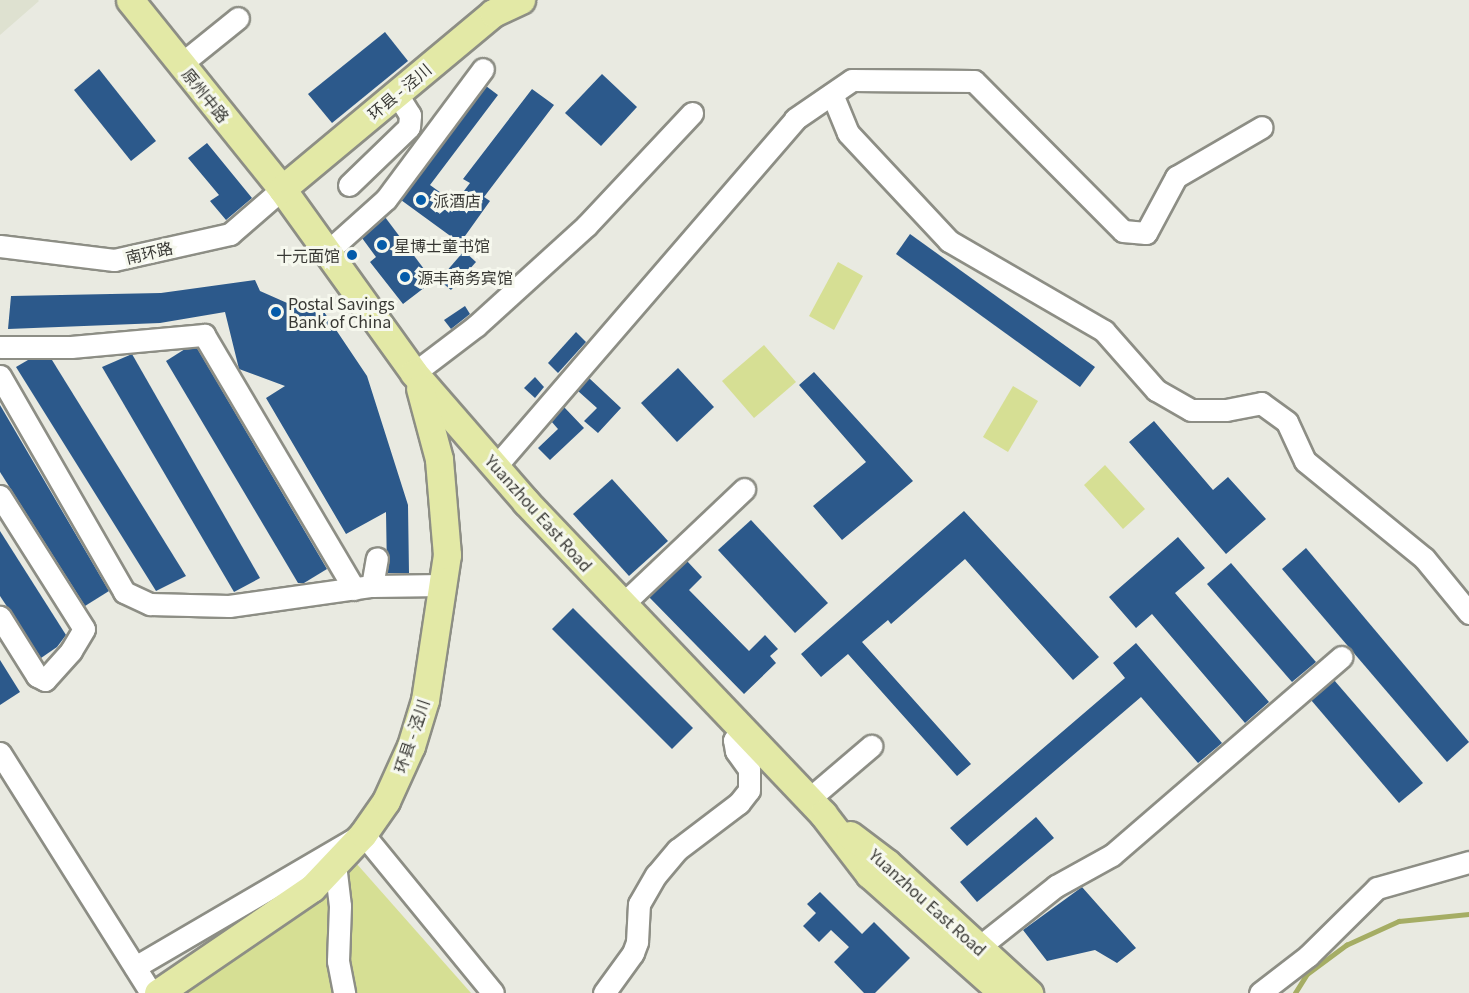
<!DOCTYPE html>
<html>
<head>
<meta charset="utf-8">
<style>
	body { margin:0 }
	#map { position:relative; width:1469px; height:993px; overflow:hidden; background:#e9eae1; font-family:Georgia,"Noto Sans SC",serif }
	div>[style] { position:absolute }
	[style*='--x'] { left:calc(var(--x)*1px); top:calc(var(--y)*1px); width:calc(var(--w)*1px); rotate:calc(var(--a)*1deg) }
	.built>* { inset:0; background:#dee1d0 }
	.green>* { inset:0; background:#d6df94 }
	.stream>* { height:4.5px; margin:-2.25px; padding:0 2.25px; transform-origin:2.25px; border-radius:2.25px; background:#a5ad64 }
	.building>* { inset:0; background:#2c598b }
	.roads { filter:drop-shadow(2px 0 #8d8e85) drop-shadow(-2px 0 #8d8e85) drop-shadow(0 2px #8d8e85) drop-shadow(0 -2px #8d8e85) }
	.minor>* { height:21px; margin:-10.5px; padding:0 10.5px; transform-origin:10.5px; border-radius:10.5px; background:#fff }
	.major>* { height:27px; margin:-13.5px; padding:0 13.5px; transform-origin:13.5px; border-radius:13.5px; background:#e3e9a6 }
	.dots>* { width:16px; height:16px; translate:-50% -50%; box-sizing:border-box; border:3px solid #f6f8ee; border-radius:50% }
	span { translate:-50% -50%; white-space:nowrap; text-align:center; line-height:1.15; -webkit-text-stroke:6px #f6f8ee; paint-order:stroke }
	.street-label { font-size:16px; color:#383834 }
	.poi-label { font-size:16px; color:#383834 }
	.left { translate:0 -50%; text-align:left }
	.right { translate:-100% -50%; text-align:right }
</style>
</head>
<body>
<div id="map">
	<div class="built">
		<div style="clip-path:polygon(0 0,38px 0,39px 1px,0 35px)"></div>
	</div>
	<div class="green">
		<div style="clip-path:polygon(838px 262px,863px 276px,834px 330px,809px 316px)"></div>
		<div style="clip-path:polygon(764px 345px,796px 382px,754px 418px,722px 381px)"></div>
		<div style="clip-path:polygon(1013px 386px,1038px 401px,1008px 452px,983px 437px)"></div>
		<div style="clip-path:polygon(1105px 465px,1145px 509px,1123px 529px,1084px 485px)"></div>
		<div style="clip-path:polygon(356px 863px,471px 993px,179px 993px)"></div>
	</div>
	<div class="stream">
		<div style="--x:1295;--y:993;--w:22;--a:-58"></div>
		<div style="--x:1307;--y:974;--w:49;--a:-36.6"></div>
		<div style="--x:1346;--y:945;--w:58;--a:-24.4"></div>
		<div style="--x:1399;--y:921;--w:70;--a:-5.7"></div>
	</div>
	<div class="building">
		<div style="clip-path:polygon(385px 32px,408px 61px,332px 123px,308px 94px)"></div>
		<div style="clip-path:polygon(99px 69px,156px 141px,131px 161px,74px 90px)"></div>
		<div style="clip-path:polygon(602px 74px,637px 107px,601px 146px,565px 113px)"></div>
		<div style="clip-path:polygon(486px 86px,498px 95px,430px 185px,455px 203px,470px 183px,463px 179px,532px 89px,554px 105px,484px 197px,490px 201px,460px 243px,401px 200px)"></div>
		<div style="clip-path:polygon(207px 143px,252px 198px,226px 220px,210px 201px,219px 195px,188px 158px)"></div>
		<div style="clip-path:polygon(385px 217px,433px 281px,403px 304px,370px 262px,376px 257px,362px 238px)"></div>
		<div style="clip-path:polygon(910px 234px,1095px 367px,1080px 387px,896px 254px)"></div>
		<div style="clip-path:polygon(464px 251px,476px 262px,451px 290px,439px 280px)"></div>
		<div style="clip-path:polygon(255px 280px,260px 291px,303px 310px,316px 300px,367px 376px,408px 505px,409px 573px,387px 573px,386px 512px,346px 534px,266px 398px,285px 386px,239px 369px,225px 312px,160px 323px,8px 329px,11px 296px,161px 293px)"></div>
		<div style="clip-path:polygon(465px 306px,470px 314px,451px 329px,444px 320px)"></div>
		<div style="clip-path:polygon(576px 332px,586px 342px,558px 373px,548px 363px)"></div>
		<div style="clip-path:polygon(197px 348px,327px 569px,304px 583px,298px 583px,166px 361px,185px 349px)"></div>
		<div style="clip-path:polygon(132px 354px,260px 578px,234px 592px,102px 367px)"></div>
		<div style="clip-path:polygon(28px 360px,52px 360px,186px 576px,156px 591px,16px 367px)"></div>
		<div style="clip-path:polygon(678px 368px,714px 407px,677px 442px,641px 403px)"></div>
		<div style="clip-path:polygon(814px 372px,913px 481px,842px 540px,813px 506px,866px 462px,799px 385px)"></div>
		<div style="clip-path:polygon(535px 377px,544px 387px,535px 398px,524px 388px)"></div>
		<div style="clip-path:polygon(589px 378px,621px 408px,598px 433px,584px 421px,597px 408px,578px 391px)"></div>
		<div style="clip-path:polygon(0 405px,109px 591px,85px 606px,0 472px)"></div>
		<div style="clip-path:polygon(564px 407px,584px 428px,550px 460px,538px 448px,558px 429px,551px 421px)"></div>
		<div style="clip-path:polygon(1154px 421px,1213px 490px,1228px 477px,1266px 519px,1226px 554px,1129px 442px)"></div>
		<div style="clip-path:polygon(612px 479px,668px 541px,629px 576px,573px 514px)"></div>
		<div style="clip-path:polygon(964px 511px,1099px 657px,1073px 680px,965px 559px,891px 624px,888px 620px,862px 642px,971px 764px,957px 776px,848px 654px,821px 677px,801px 654px)"></div>
		<div style="clip-path:polygon(751px 520px,828px 603px,795px 633px,718px 550px)"></div>
		<div style="clip-path:polygon(0 531px,66px 635px,57px 647px,41px 658px,0 596px)"></div>
		<div style="clip-path:polygon(1178px 537px,1205px 568px,1175px 593px,1269px 702px,1245px 723px,1152px 614px,1136px 628px,1109px 597px)"></div>
		<div style="clip-path:polygon(1306px 548px,1469px 742px,1447px 762px,1282px 569px)"></div>
		<div style="clip-path:polygon(687px 561px,702px 577px,689px 590px,749px 651px,765px 635px,778px 649px,770px 656px,776px 663px,744px 694px,649px 597px)"></div>
		<div style="clip-path:polygon(1231px 563px,1316px 662px,1292px 682px,1207px 584px)"></div>
		<div style="clip-path:polygon(573px 608px,693px 728px,672px 749px,552px 629px)"></div>
		<div style="clip-path:polygon(1136px 643px,1222px 743px,1198px 763px,1141px 697px,967px 846px,950px 828px,1125px 678px,1113px 663px)"></div>
		<div style="clip-path:polygon(0 660px,20px 692px,0 705px)"></div>
		<div style="clip-path:polygon(1334px 680px,1423px 783px,1399px 803px,1311px 700px)"></div>
		<div style="clip-path:polygon(1036px 817px,1054px 838px,977px 902px,960px 882px)"></div>
		<div style="clip-path:polygon(1082px 887px,1136px 948px,1117px 963px,1095px 950px,1047px 961px,1023px 930px)"></div>
		<div style="clip-path:polygon(820px 892px,862px 934px,874px 922px,910px 958px,875px 993px,864px 993px,834px 962px,849px 947px,831px 930px,819px 942px,803px 926px,816px 913px,807px 904px)"></div>
	</div>
	<div class="roads">
		<div class="minor">
			<div style="--x:181;--y:64;--w:73;--a:-38.9"></div>
			<div style="--x:832;--y:94;--w:42;--a:67.7"></div>
			<div style="--x:848;--y:133;--w:148;--a:46.9"></div>
			<div style="--x:949;--y:241;--w:179;--a:30.1"></div>
			<div style="--x:1104;--y:331;--w:79;--a:48.6"></div>
			<div style="--x:1156;--y:390;--w:40;--a:29.7"></div>
			<div style="--x:1191;--y:410;--w:35;--a:0"></div>
			<div style="--x:1226;--y:410;--w:36;--a:-11"></div>
			<div style="--x:1261;--y:403;--w:32;--a:36"></div>
			<div style="--x:1287;--y:422;--w:43;--a:65.2"></div>
			<div style="--x:1305;--y:461;--w:154;--a:39.2"></div>
			<div style="--x:1424;--y:558;--w:71;--a:50.7"></div>
			<div style="--x:349;--y:185;--w:83;--a:-44"></div>
			<div style="--x:409;--y:127;--w:12;--a:-85"></div>
			<div style="--x:410;--y:115;--w:26;--a:-122"></div>
			<div style="--x:0;--y:246;--w:115;--a:7"></div>
			<div style="--x:114;--y:260;--w:119;--a:-12.6"></div>
			<div style="--x:230;--y:234;--w:69;--a:-40.9"></div>
			<div style="--x:327;--y:252;--w:79;--a:-41.9"></div>
			<div style="--x:386;--y:199;--w:162;--a:-53.3"></div>
			<div style="--x:0;--y:347;--w:71;--a:0"></div>
			<div style="--x:71;--y:347;--w:134;--a:-5.2"></div>
			<div style="--x:204;--y:335;--w:295;--a:59.4"></div>
			<div style="--x:414;--y:373;--w:78;--a:-37.2"></div>
			<div style="--x:476;--y:326;--w:149;--a:-42.3"></div>
			<div style="--x:586;--y:226;--w:155;--a:-46.8"></div>
			<div style="--x:0;--y:376;--w:249;--a:60.1"></div>
			<div style="--x:124;--y:592;--w:29;--a:25"></div>
			<div style="--x:150;--y:604;--w:79;--a:1.5"></div>
			<div style="--x:229;--y:606;--w:144;--a:-8"></div>
			<div style="--x:372;--y:586;--w:71;--a:-0.8"></div>
			<div style="--x:496;--y:466;--w:458;--a:-49.2"></div>
			<div style="--x:795;--y:119;--w:69;--a:-34.4"></div>
			<div style="--x:852;--y:80;--w:122;--a:0.5"></div>
			<div style="--x:974;--y:81;--w:211;--a:45.2"></div>
			<div style="--x:1123;--y:231;--w:23;--a:5"></div>
			<div style="--x:1146;--y:233;--w:64;--a:-61.8"></div>
			<div style="--x:1176;--y:177;--w:99;--a:-30.2"></div>
			<div style="--x:0;--y:496;--w:157;--a:57.7"></div>
			<div style="--x:84;--y:629;--w:26;--a:121"></div>
			<div style="--x:71;--y:651;--w:39;--a:132"></div>
			<div style="--x:45;--y:680;--w:9;--a:-153"></div>
			<div style="--x:37;--y:676;--w:70;--a:-122.1"></div>
			<div style="--x:372;--y:586;--w:28;--a:-80"></div>
			<div style="--x:623;--y:604;--w:167;--a:-43.5"></div>
			<div style="--x:0;--y:753;--w:284;--a:57.8"></div>
			<div style="--x:809;--y:799;--w:82;--a:-40.5"></div>
			<div style="--x:335;--y:864;--w:42;--a:83.2"></div>
			<div style="--x:340;--y:906;--w:55;--a:92.1"></div>
			<div style="--x:338;--y:961;--w:33;--a:79"></div>
			<div style="--x:979;--y:947;--w:98;--a:-38.4"></div>
			<div style="--x:1056;--y:886;--w:64;--a:-29"></div>
			<div style="--x:1112;--y:855;--w:303;--a:-40.8"></div>
			<div style="--x:135;--y:967;--w:264;--a:-30.3"></div>
			<div style="--x:363;--y:834;--w:205;--a:50.7"></div>
			<div style="--x:604;--y:993;--w:49;--a:-54.1"></div>
			<div style="--x:633;--y:953;--w:12;--a:-70"></div>
			<div style="--x:637;--y:942;--w:38;--a:-87"></div>
			<div style="--x:639;--y:904;--w:34;--a:-60"></div>
			<div style="--x:656;--y:875;--w:33;--a:-50"></div>
			<div style="--x:677;--y:850;--w:78;--a:-37.2"></div>
			<div style="--x:739;--y:803;--w:16;--a:-52"></div>
			<div style="--x:749;--y:790;--w:21;--a:-90"></div>
			<div style="--x:749;--y:769;--w:22;--a:-126"></div>
			<div style="--x:736;--y:751;--w:11;--a:-100"></div>
			<div style="--x:734;--y:740;--w:14;--a:-56"></div>
			<div style="--x:1260;--y:993;--w:61;--a:-37.6"></div>
			<div style="--x:1308;--y:956;--w:97;--a:-44.6"></div>
			<div style="--x:1377;--y:888;--w:96;--a:-15.8"></div>
		</div>
		<div class="major">
			<div style="--x:130;--y:0;--w:243;--a:51.2"></div>
			<div style="--x:282;--y:189;--w:226;--a:54.3"></div>
			<div style="--x:414;--y:373;--w:171;--a:49"></div>
			<div style="--x:526;--y:502;--w:431;--a:46.4"></div>
			<div style="--x:823;--y:814;--w:76;--a:52.5"></div>
			<div style="--x:869;--y:874;--w:179;--a:41.6"></div>
			<div style="--x:282;--y:189;--w:275;--a:-39.8"></div>
			<div style="--x:493;--y:13;--w:31;--a:-25"></div>
			<div style="--x:850;--y:835;--w:46;--a:37.1"></div>
			<div style="--x:887;--y:863;--w:193;--a:42.5"></div>
			<div style="--x:158;--y:993;--w:186;--a:-34.3"></div>
			<div style="--x:312;--y:888;--w:74;--a:-46.6"></div>
			<div style="--x:363;--y:834;--w:40;--a:-55.1"></div>
			<div style="--x:386;--y:801;--w:60;--a:-65.6"></div>
			<div style="--x:411;--y:746;--w:48;--a:-73.1"></div>
			<div style="--x:425;--y:700;--w:147;--a:-81.4"></div>
			<div style="--x:447;--y:555;--w:96;--a:-94.8"></div>
			<div style="--x:439;--y:459;--w:73;--a:-105"></div>
		</div>
	</div>
	<div class="dots">
		<div style="left:421px;top:200px;background:#045caa"></div>
		<div style="left:382px;top:245px;background:#045caa"></div>
		<div style="left:352px;top:255px;background:#045caa"></div>
		<div style="left:405px;top:277px;background:#045caa"></div>
		<div style="left:276px;top:312px;background:#045caa"></div>
	</div>
	<div class="street-label">
		<span style="left:399px;top:91px;rotate:-40deg">环县 - 泾川</span>
		<span style="left:206px;top:95px;rotate:51deg">原州中路</span>
		<span style="left:149px;top:252px;rotate:-13deg">南环路</span>
		<span style="left:539px;top:513px;rotate:48deg">Yuanzhou East Road</span>
		<span style="left:411px;top:736px;rotate:-71deg">环县 - 泾川</span>
		<span style="left:928px;top:902px;rotate:42deg">Yuanzhou East Road</span>
	</div>
	<div class="poi-label">
		<span class="left" style="left:433px;top:200px">派酒店</span>
		<span class="left" style="left:394px;top:245px">星博士童书馆</span>
		<span class="right" style="left:340px;top:255px">十元面馆</span>
		<span class="left" style="left:417px;top:277px">源丰商务宾馆</span>
		<span class="left" style="left:288px;top:312px">Postal Savings<br>Bank of China</span>
	</div>
</div>
</body>
</html>
